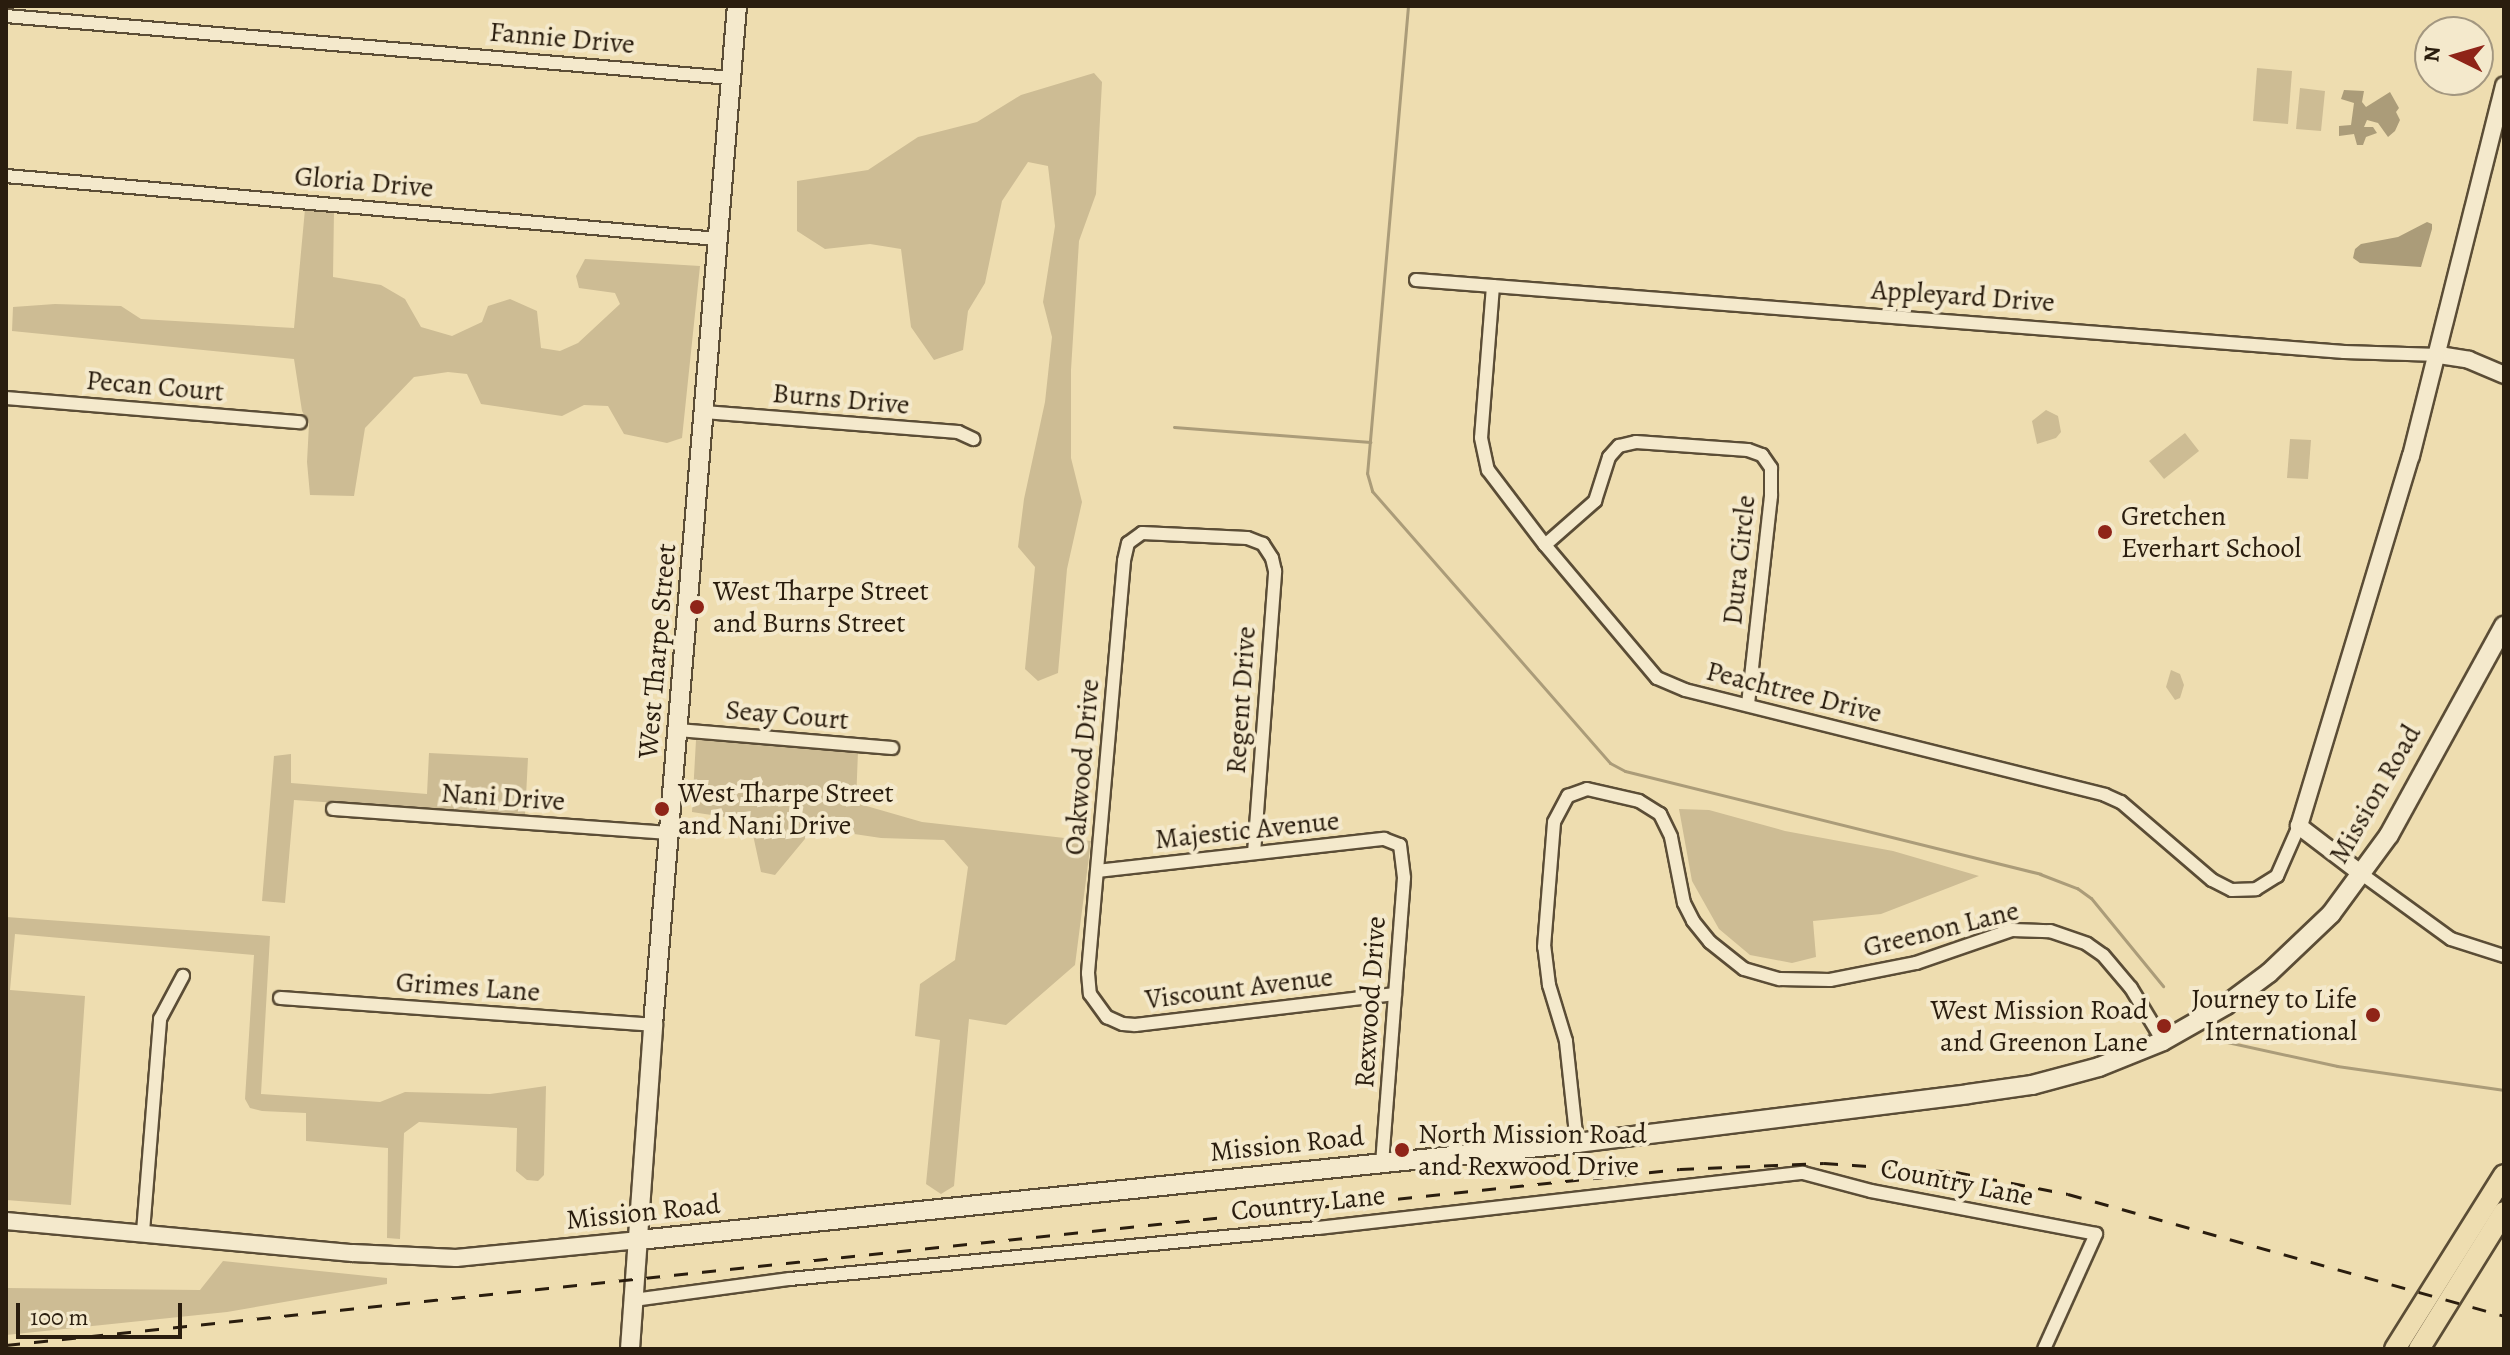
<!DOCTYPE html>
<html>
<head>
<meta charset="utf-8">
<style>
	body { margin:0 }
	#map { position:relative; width:2510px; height:1355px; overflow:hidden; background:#eeddb0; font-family:Alegreya,serif }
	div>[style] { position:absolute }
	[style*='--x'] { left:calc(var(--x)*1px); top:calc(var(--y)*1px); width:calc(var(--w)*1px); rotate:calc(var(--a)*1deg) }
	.green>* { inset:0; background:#cdbc94 }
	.water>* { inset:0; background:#ab9c79 }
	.stream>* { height:3px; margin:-1.5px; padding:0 1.5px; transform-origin:1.5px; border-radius:1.5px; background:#ab9c79 }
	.roads { filter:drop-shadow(2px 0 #5b4d36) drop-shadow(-2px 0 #5b4d36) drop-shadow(0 2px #5b4d36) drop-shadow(0 -2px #5b4d36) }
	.minor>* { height:12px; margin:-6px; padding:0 6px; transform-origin:6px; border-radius:6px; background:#f4e9cc }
	.tertiary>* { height:16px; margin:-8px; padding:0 8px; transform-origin:8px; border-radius:8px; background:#f4e9cc }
	.secondary>* { height:18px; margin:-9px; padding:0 9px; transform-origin:9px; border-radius:9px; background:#f4e9cc }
	.primary>* { height:20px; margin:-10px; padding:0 10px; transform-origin:10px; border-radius:10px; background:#eeddb0 }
	.rail>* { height:3px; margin-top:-1.5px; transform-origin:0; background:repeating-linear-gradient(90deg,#2a1d0e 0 14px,transparent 0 28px) }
	.dots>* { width:22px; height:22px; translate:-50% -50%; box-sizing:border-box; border:4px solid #f4e9cc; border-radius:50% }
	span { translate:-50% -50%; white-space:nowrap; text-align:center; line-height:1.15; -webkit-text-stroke:8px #f4e9cc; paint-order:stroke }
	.street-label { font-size:28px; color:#2a1d0e }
	.poi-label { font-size:28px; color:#2a1d0e }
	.left { translate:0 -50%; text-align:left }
	.right { translate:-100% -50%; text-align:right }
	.frame { position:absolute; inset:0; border:8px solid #2a1d0e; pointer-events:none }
	.north { position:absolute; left:2414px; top:16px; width:80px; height:80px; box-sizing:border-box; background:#f4e9cc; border:2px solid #a39780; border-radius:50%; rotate:275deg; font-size:22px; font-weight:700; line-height:32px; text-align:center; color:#2a1d0e }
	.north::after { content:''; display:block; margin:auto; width:28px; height:36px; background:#8f2418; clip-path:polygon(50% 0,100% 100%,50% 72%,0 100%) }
	.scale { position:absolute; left:16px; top:1303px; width:166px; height:36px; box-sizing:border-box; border:4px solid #2a1d0e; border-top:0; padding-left:10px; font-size:24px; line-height:28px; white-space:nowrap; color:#2a1d0e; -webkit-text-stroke:6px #f4e9cc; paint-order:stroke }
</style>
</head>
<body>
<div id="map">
	<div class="green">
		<div style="clip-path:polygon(2257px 68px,2292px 71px,2288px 124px,2253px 121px)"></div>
		<div style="clip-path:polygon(1094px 73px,1102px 82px,1096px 194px,1079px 241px,1071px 370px,1071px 458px,1082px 502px,1067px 569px,1058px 673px,1038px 681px,1025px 669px,1035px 567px,1018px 547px,1024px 499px,1045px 402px,1052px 337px,1043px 302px,1055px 226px,1048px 166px,1028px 162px,1002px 201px,985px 283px,968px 311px,963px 350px,934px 360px,911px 327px,901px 249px,870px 244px,825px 249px,797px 231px,797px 181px,868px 170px,918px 137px,977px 122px,1021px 95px)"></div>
		<div style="clip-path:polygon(2300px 88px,2325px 91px,2321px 131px,2296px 129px)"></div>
		<div style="clip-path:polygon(305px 209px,334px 211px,333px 277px,381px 285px,405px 299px,421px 327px,452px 336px,482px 322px,488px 306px,510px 299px,537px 311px,541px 348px,560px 351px,578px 343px,620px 304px,615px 293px,579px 288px,576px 276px,585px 259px,700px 266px,682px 438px,667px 443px,624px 434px,608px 406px,584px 405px,562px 416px,481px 404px,467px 374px,448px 372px,414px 377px,365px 428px,354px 496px,310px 495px,307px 462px,309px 424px,302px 411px,294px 359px,12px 331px,13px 307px,55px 304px,121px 306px,141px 319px,294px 328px)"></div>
		<div style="clip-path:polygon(2046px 410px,2058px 416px,2061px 432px,2056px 438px,2037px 444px,2032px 421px)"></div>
		<div style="clip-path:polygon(2185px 433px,2199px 451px,2164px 479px,2149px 461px)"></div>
		<div style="clip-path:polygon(2290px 439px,2311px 440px,2308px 479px,2287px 478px)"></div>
		<div style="clip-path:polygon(2171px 670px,2180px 674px,2184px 685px,2180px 698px,2175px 700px,2166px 687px)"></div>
		<div style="clip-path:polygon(696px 740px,858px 751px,856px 803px,922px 822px,1091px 841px,1075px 965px,1006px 1025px,969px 1019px,954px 1186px,941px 1194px,926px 1184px,940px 1040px,915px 1036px,920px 984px,955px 960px,968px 867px,944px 840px,881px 838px,814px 828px,775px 875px,761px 872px,750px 821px,692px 812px)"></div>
		<div style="clip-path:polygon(429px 753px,528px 758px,525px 816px,294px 800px,285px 903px,262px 901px,274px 756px,291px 754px,291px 783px,427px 794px)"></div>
		<div style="clip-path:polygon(1679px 809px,1709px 810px,1785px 831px,1893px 851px,1979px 876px,1881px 914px,1813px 921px,1816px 957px,1792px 963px,1750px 955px,1719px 929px,1692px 881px)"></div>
		<div style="clip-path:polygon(6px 917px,270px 936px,261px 1094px,380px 1102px,405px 1092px,490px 1094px,546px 1086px,544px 1175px,538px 1181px,527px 1180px,516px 1171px,517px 1128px,419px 1122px,404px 1133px,400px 1239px,387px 1238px,388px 1148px,306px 1141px,306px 1113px,262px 1111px,250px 1108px,245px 1099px,254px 955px,15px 934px,10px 990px,85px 996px,71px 1205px,6px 1200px)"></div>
		<div style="clip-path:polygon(223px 1261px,387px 1278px,387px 1284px,227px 1312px,6px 1335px,6px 1288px,200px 1290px)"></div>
	</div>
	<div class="water">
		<div style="clip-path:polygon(2344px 90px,2364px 91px,2362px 102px,2366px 107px,2390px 92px,2399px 108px,2396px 112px,2400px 120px,2395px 131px,2388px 137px,2378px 123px,2367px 120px,2364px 127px,2373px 127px,2377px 133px,2366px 137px,2363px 145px,2357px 145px,2354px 134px,2339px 136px,2339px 126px,2351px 125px,2354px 103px,2341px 99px)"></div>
		<div style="clip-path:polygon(2427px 222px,2432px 224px,2432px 229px,2421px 267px,2360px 263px,2353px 258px,2355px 249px,2361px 244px,2398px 237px)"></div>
	</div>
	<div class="stream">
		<div style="--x:1408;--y:6;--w:469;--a:95"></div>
		<div style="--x:1367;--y:473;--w:19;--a:74"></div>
		<div style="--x:1372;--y:491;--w:361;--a:48.8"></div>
		<div style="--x:1610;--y:763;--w:17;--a:28"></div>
		<div style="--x:1625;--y:771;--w:428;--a:13.9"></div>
		<div style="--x:2040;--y:874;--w:40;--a:21"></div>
		<div style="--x:2077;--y:888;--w:17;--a:36"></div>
		<div style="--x:2091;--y:898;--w:114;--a:50.7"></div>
		<div style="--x:1174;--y:427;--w:197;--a:4.4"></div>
		<div style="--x:2227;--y:1042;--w:113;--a:12.3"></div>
		<div style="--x:2337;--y:1066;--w:169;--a:8.2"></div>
	</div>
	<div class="roads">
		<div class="minor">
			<div style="--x:6;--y:16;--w:728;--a:4.89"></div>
			<div style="--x:6;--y:176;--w:715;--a:5.06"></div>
			<div style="--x:1416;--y:280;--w:931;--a:4.44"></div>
			<div style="--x:2344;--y:352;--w:95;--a:1.8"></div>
			<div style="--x:1493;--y:286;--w:152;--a:94.5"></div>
			<div style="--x:1481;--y:438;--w:33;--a:78"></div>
			<div style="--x:1488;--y:470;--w:94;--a:52.8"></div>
			<div style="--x:1545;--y:545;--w:174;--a:49.9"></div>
			<div style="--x:1657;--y:678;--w:30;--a:23"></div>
			<div style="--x:1685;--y:690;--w:433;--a:14"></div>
			<div style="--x:2105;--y:795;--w:17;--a:24"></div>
			<div style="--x:2121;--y:802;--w:120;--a:40.6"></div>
			<div style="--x:2212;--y:880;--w:22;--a:27"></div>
			<div style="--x:2232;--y:890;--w:24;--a:-2"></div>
			<div style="--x:2256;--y:889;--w:25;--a:-32"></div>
			<div style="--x:2277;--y:876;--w:55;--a:-66.3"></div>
			<div style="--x:6;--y:398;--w:295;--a:4.7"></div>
			<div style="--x:704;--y:412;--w:255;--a:4.5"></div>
			<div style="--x:958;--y:432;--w:17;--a:25"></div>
			<div style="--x:1545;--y:545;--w:67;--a:-41.3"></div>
			<div style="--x:1595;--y:501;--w:46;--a:-72.3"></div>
			<div style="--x:1609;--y:457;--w:15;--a:-48"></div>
			<div style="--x:1619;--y:446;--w:17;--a:-13"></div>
			<div style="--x:1636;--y:442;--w:112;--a:4.1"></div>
			<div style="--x:1748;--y:450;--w:15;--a:20"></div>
			<div style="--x:1762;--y:455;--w:16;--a:55"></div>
			<div style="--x:1771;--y:468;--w:28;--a:90"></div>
			<div style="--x:1771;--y:496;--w:210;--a:96.3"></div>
			<div style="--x:678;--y:730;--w:215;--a:4.8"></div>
			<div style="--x:333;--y:809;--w:338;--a:4.1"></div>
			<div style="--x:1254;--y:853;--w:283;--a:-85.7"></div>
			<div style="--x:1275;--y:571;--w:13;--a:-103"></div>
			<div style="--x:1272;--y:558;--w:17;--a:-123"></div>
			<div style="--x:1263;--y:544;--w:17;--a:-159"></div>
			<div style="--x:1247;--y:538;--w:105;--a:-177.3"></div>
			<div style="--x:1142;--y:533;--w:17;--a:144"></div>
			<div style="--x:1128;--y:543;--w:18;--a:103"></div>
			<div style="--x:1124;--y:561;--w:414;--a:95"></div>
			<div style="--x:1088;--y:973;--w:21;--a:85"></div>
			<div style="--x:1090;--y:994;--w:29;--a:54"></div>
			<div style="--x:1107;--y:1017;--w:17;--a:24"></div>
			<div style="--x:1123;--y:1024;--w:12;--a:5"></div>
			<div style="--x:1135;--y:1025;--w:262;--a:-6.8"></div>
			<div style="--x:1097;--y:871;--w:289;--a:-6.4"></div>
			<div style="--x:1384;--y:839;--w:17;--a:21"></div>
			<div style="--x:1400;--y:845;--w:33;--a:83"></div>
			<div style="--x:1404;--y:878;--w:286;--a:94.4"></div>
			<div style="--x:2363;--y:875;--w:109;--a:36"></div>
			<div style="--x:2451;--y:939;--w:56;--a:17.8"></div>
			<div style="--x:280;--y:998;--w:374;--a:4.1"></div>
			<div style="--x:1577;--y:1143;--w:103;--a:-96.2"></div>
			<div style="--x:1566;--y:1041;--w:59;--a:-106.9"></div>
			<div style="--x:1549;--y:985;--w:38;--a:-97"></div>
			<div style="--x:1544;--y:947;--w:125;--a:-85.4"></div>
			<div style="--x:1554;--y:822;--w:30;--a:-62"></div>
			<div style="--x:1568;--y:796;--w:20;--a:-20"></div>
			<div style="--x:1587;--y:789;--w:53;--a:13"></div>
			<div style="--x:1639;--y:801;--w:25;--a:32"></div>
			<div style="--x:1660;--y:814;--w:25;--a:64"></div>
			<div style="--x:1671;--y:837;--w:67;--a:78.9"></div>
			<div style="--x:1684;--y:903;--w:20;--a:63"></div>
			<div style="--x:1693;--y:921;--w:27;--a:51"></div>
			<div style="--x:1710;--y:942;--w:43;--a:38.5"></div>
			<div style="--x:1744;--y:969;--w:37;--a:16"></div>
			<div style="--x:1780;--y:979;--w:50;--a:1.1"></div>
			<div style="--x:1830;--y:980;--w:88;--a:-11.2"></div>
			<div style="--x:1916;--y:963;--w:102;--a:-19"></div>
			<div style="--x:2012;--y:930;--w:38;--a:2"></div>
			<div style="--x:2050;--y:931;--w:39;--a:19"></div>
			<div style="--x:2087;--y:944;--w:19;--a:35"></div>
			<div style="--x:2103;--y:955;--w:43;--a:49.7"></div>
			<div style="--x:2131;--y:988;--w:62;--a:58.9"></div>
			<div style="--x:143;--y:1232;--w:214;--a:-85.4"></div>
			<div style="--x:160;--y:1019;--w:49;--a:-61.9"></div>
			<div style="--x:634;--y:1300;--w:157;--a:-7.7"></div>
			<div style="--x:790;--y:1279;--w:530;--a:-5.52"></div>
			<div style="--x:1318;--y:1228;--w:488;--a:-6.5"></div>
			<div style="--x:1803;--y:1173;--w:70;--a:14.8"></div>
			<div style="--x:1871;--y:1191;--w:229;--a:10.8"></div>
			<div style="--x:2096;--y:1234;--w:126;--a:114.3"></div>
		</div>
		<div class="tertiary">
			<div style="--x:2439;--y:355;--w:30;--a:9"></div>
			<div style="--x:2469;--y:360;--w:38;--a:23"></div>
			<div style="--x:2363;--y:875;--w:81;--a:-142.6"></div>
			<div style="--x:2299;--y:826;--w:387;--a:-73.2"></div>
			<div style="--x:2411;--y:456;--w:382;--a:-75.9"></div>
			<div style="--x:6;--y:1221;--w:348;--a:5.3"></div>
			<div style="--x:353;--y:1253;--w:103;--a:2.8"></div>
			<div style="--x:456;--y:1258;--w:184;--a:-5.6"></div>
		</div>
		<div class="secondary">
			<div style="--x:639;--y:1240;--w:943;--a:-5.9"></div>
			<div style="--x:1577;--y:1143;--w:394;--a:-7.1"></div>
			<div style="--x:1968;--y:1094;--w:65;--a:-8"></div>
			<div style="--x:2032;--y:1085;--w:69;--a:-15"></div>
			<div style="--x:2099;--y:1067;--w:69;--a:-22.1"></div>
			<div style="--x:2163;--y:1041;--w:73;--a:-29.7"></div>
			<div style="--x:2226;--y:1005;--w:54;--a:-36.7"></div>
			<div style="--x:2269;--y:973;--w:86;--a:-43.6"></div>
			<div style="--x:2331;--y:914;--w:98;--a:-53.7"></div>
			<div style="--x:2389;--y:835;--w:239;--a:-61.2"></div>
			<div style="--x:630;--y:1349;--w:325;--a:-85.9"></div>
			<div style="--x:653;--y:1025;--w:1022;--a:-85.29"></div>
		</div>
		<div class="primary">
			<div style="--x:2395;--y:1349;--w:205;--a:-57.9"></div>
			<div style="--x:2419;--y:1349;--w:161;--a:-58.2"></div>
		</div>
	</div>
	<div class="rail">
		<div style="--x:6;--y:1345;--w:1683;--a:-6"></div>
		<div style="--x:1680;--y:1169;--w:144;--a:-2.4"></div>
		<div style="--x:1824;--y:1163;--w:132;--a:3.9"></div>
		<div style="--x:1956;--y:1172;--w:114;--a:11.1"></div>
		<div style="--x:2068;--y:1194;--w:453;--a:15.6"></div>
	</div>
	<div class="dots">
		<div style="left:2105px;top:532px;background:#8f2418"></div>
		<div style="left:697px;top:607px;background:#8f2418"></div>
		<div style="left:662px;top:809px;background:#8f2418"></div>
		<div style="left:2373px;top:1015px;background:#8f2418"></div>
		<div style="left:2164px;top:1026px;background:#8f2418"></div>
		<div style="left:1402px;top:1150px;background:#8f2418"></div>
	</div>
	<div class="street-label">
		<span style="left:562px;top:38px;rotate:5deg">Fannie Drive</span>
		<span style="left:364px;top:182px;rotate:5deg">Gloria Drive</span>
		<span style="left:1963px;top:296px;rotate:4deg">Appleyard Drive</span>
		<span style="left:155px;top:386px;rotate:5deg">Pecan Court</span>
		<span style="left:841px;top:399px;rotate:5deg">Burns Drive</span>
		<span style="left:1739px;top:560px;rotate:-84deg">Dura Circle</span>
		<span style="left:657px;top:651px;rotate:-85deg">West Tharpe Street</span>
		<span style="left:1794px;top:692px;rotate:14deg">Peachtree Drive</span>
		<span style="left:1241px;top:700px;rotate:-86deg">Regent Drive</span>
		<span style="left:787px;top:715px;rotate:5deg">Seay Court</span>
		<span style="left:1082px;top:767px;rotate:-85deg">Oakwood Drive</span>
		<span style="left:2375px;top:794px;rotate:-60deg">Mission Road</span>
		<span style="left:503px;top:797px;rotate:4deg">Nani Drive</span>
		<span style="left:1247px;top:830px;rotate:-6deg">Majestic Avenue</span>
		<span style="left:1941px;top:929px;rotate:-14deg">Greenon Lane</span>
		<span style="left:468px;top:987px;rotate:4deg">Grimes Lane</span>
		<span style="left:1239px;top:988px;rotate:-7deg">Viscount Avenue</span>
		<span style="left:1370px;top:1002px;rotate:-86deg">Rexwood Drive</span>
		<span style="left:1287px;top:1144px;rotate:-6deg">Mission Road</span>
		<span style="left:1957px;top:1182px;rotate:11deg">Country Lane</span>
		<span style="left:1308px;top:1203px;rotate:-6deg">Country Lane</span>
		<span style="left:643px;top:1212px;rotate:-6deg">Mission Road</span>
	</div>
	<div class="poi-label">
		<span class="left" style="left:2121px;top:532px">Gretchen<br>Everhart School</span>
		<span class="left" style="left:713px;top:607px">West Tharpe Street<br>and Burns Street</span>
		<span class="left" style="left:678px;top:809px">West Tharpe Street<br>and Nani Drive</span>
		<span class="right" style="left:2357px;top:1015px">Journey to Life<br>International</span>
		<span class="right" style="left:2148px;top:1026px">West Mission Road<br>and Greenon Lane</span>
		<span class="left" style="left:1418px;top:1150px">North Mission Road<br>and Rexwood Drive</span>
	</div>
	<div class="frame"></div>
	<div class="north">N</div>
	<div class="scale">100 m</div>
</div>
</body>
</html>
